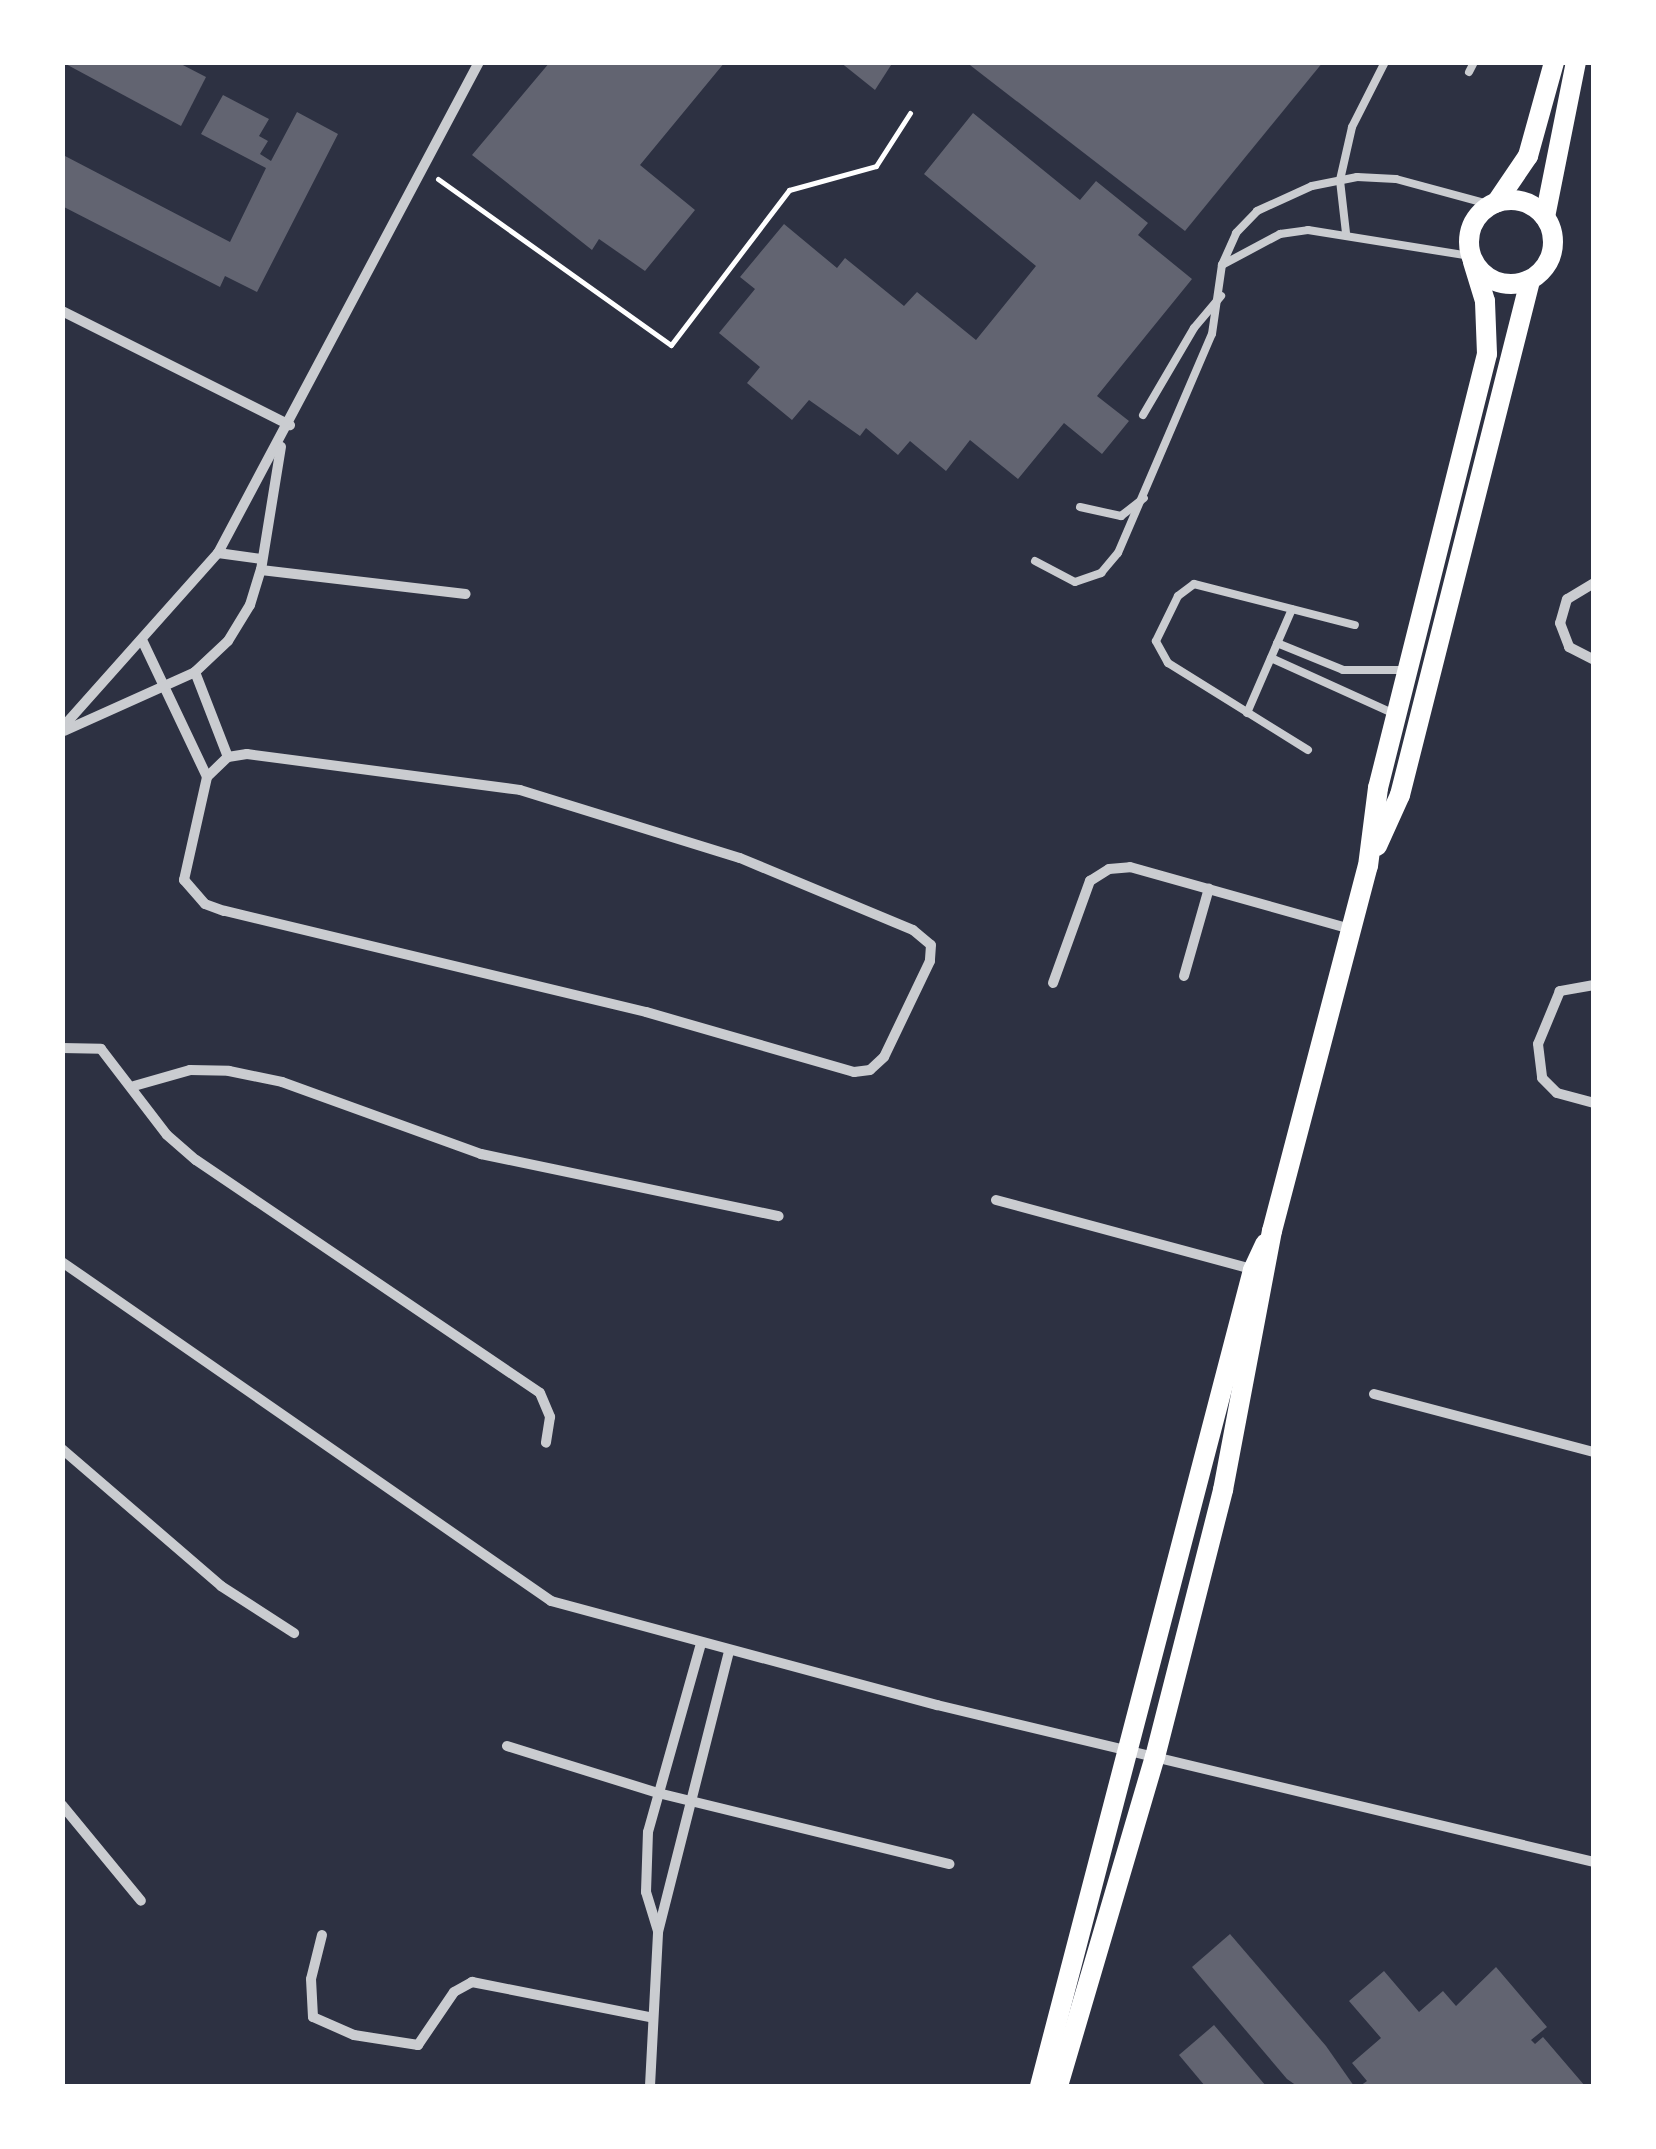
<!DOCTYPE html>
<html>
<head>
<meta charset="utf-8">
<style>
	body { margin:0 }
	#map { position:relative; width:1656px; height:2149px; overflow:hidden; background:#2d3142; font-family:Montserrat,sans-serif }
	div>[style] { position:absolute }
	[style*='--x'] { left:calc(var(--x)*1px); top:calc(var(--y)*1px); width:calc(var(--w)*1px); rotate:calc(var(--a)*1deg) }
	.building>* { inset:0; background:#626471 }
	.path>* { height:5px; margin:-2.5px; padding:0 2.5px; transform-origin:2.5px; border-radius:2.5px; background:#fff }
	.service>* { height:8px; margin:-4px; padding:0 4px; transform-origin:4px; border-radius:4px; background:#caccd0 }
	.minor>* { height:10px; margin:-5px; padding:0 5px; transform-origin:5px; border-radius:5px; background:#caccd0 }
	.secondary>* { height:20px; margin:-10px; padding:0 10px; transform-origin:10px; border-radius:10px; background:#fff }
	.secondary>.ring { margin:-10px; padding:0; box-sizing:content-box; background:none; border:20px solid #fff; border-radius:50% }
	span { translate:-50% -50%; white-space:nowrap; text-align:center; line-height:1.15; -webkit-text-stroke:8px #fff; paint-order:stroke }
	.frame { position:absolute; inset:0; border:65px solid #fff; pointer-events:none }
</style>
</head>
<body>
<div id="map">
	<div class="building">
		<div style="clip-path:polygon(62px 62px,177px 62px,206px 77px,181px 126px)"></div>
		<div style="clip-path:polygon(550px 62px,725px 62px,640px 165px,695px 210px,645px 271px,599px 239px,592px 250px,472px 155px)"></div>
		<div style="clip-path:polygon(840px 62px,893px 62px,875px 90px)"></div>
		<div style="clip-path:polygon(966px 62px,1323px 62px,1185px 231px)"></div>
		<div style="clip-path:polygon(223px 95px,269px 119px,259px 136px,268px 141px,260px 154px,271px 161px,297px 112px,338px 134px,257px 292px,225px 276px,220px 287px,62px 206px,62px 148px,65px 156px,230px 242px,266px 168px,201px 134px)"></div>
		<div style="clip-path:polygon(973px 113px,1080px 200px,1096px 181px,1148px 223px,1138px 235px,1192px 279px,1097px 396px,1129px 421px,1102px 454px,1064px 423px,1018px 479px,970px 440px,946px 471px,910px 441px,898px 455px,866px 428px,860px 436px,809px 400px,792px 420px,747px 383px,760px 367px,719px 333px,755px 289px,740px 277px,784px 224px,837px 268px,845px 258px,904px 306px,917px 292px,976px 340px,1036px 266px,924px 174px)"></div>
		<div style="clip-path:polygon(1230px 1934px,1326px 2046px,1354px 2086px,1297px 2086px,1287px 2079px,1192px 1967px)"></div>
		<div style="clip-path:polygon(1496px 1967px,1547px 2027px,1531px 2040px,1535px 2044px,1543px 2037px,1585px 2086px,1360px 2086px,1367px 2081px,1352px 2063px,1381px 2038px,1349px 2001px,1384px 1971px,1419px 2012px,1443px 1991px,1456px 2006px)"></div>
		<div style="clip-path:polygon(1214px 2025px,1266px 2086px,1205px 2086px,1179px 2055px)"></div>
	</div>
	<div class="path">
		<div style="--x:438;--y:179;--w:286;--a:35.5"></div>
		<div style="--x:671;--y:345;--w:195;--a:-52.7"></div>
		<div style="--x:789;--y:190;--w:90;--a:-15.4"></div>
		<div style="--x:876;--y:166;--w:63;--a:-57.3"></div>
	</div>
	<div class="service">
		<div style="--x:1469;--y:72;--w:11;--a:-63"></div>
		<div style="--x:1346;--y:233;--w:53;--a:-96.5"></div>
		<div style="--x:1340;--y:180;--w:54;--a:-77.2"></div>
		<div style="--x:1352;--y:127;--w:73;--a:-63.1"></div>
		<div style="--x:1222;--y:265;--w:66;--a:-28.1"></div>
		<div style="--x:1280;--y:234;--w:28;--a:-8"></div>
		<div style="--x:1308;--y:230;--w:165;--a:9.1"></div>
		<div style="--x:1143;--y:415;--w:101;--a:-59.6"></div>
		<div style="--x:1194;--y:328;--w:42;--a:-49.8"></div>
		<div style="--x:1080;--y:507;--w:42;--a:12.4"></div>
		<div style="--x:1121;--y:516;--w:29;--a:-38"></div>
		<div style="--x:1035;--y:561;--w:45;--a:27.7"></div>
		<div style="--x:1075;--y:582;--w:28;--a:-19"></div>
		<div style="--x:1101;--y:573;--w:26;--a:-50"></div>
		<div style="--x:1118;--y:553;--w:238;--a:-66.8"></div>
		<div style="--x:1212;--y:334;--w:70;--a:-81.8"></div>
		<div style="--x:1222;--y:265;--w:35;--a:-66"></div>
		<div style="--x:1236;--y:233;--w:30;--a:-46"></div>
		<div style="--x:1257;--y:211;--w:60;--a:-24.4"></div>
		<div style="--x:1312;--y:186;--w:46;--a:-11.3"></div>
		<div style="--x:1357;--y:177;--w:39;--a:3"></div>
		<div style="--x:1396;--y:179;--w:99;--a:15.2"></div>
		<div style="--x:1277;--y:643;--w:71;--a:22.2"></div>
		<div style="--x:1343;--y:670;--w:64;--a:0"></div>
		<div style="--x:1271;--y:658;--w:133;--a:24.4"></div>
		<div style="--x:1247;--y:713;--w:113;--a:-66.6"></div>
		<div style="--x:1308;--y:750;--w:165;--a:-148.1"></div>
		<div style="--x:1168;--y:663;--w:25;--a:-119"></div>
		<div style="--x:1156;--y:641;--w:50;--a:-63.9"></div>
		<div style="--x:1178;--y:596;--w:20;--a:-37"></div>
		<div style="--x:1194;--y:584;--w:166;--a:14.3"></div>
	</div>
	<div class="minor">
		<div style="--x:62;--y:311;--w:255;--a:26.6"></div>
		<div style="--x:218;--y:553;--w:44;--a:7.8"></div>
		<div style="--x:261;--y:570;--w:206;--a:6.7"></div>
		<div style="--x:1594;--y:583;--w:31;--a:149"></div>
		<div style="--x:1567;--y:599;--w:25;--a:106"></div>
		<div style="--x:1560;--y:623;--w:26;--a:69"></div>
		<div style="--x:1569;--y:647;--w:28;--a:27"></div>
		<div style="--x:143;--y:642;--w:149;--a:64.6"></div>
		<div style="--x:195;--y:672;--w:91;--a:68.8"></div>
		<div style="--x:62;--y:728;--w:234;--a:-48.3"></div>
		<div style="--x:218;--y:553;--w:556;--a:-62.01"></div>
		<div style="--x:64;--y:731;--w:144;--a:-24.2"></div>
		<div style="--x:195;--y:672;--w:45;--a:-43.2"></div>
		<div style="--x:228;--y:641;--w:42;--a:-58.6"></div>
		<div style="--x:250;--y:605;--w:37;--a:-73"></div>
		<div style="--x:261;--y:570;--w:125;--a:-80.8"></div>
		<div style="--x:247;--y:754;--w:275;--a:7.5"></div>
		<div style="--x:520;--y:790;--w:230;--a:17.2"></div>
		<div style="--x:740;--y:858;--w:187;--a:22.6"></div>
		<div style="--x:913;--y:930;--w:23;--a:40"></div>
		<div style="--x:931;--y:945;--w:16;--a:94"></div>
		<div style="--x:930;--y:961;--w:106;--a:115.6"></div>
		<div style="--x:884;--y:1057;--w:19;--a:137"></div>
		<div style="--x:870;--y:1070;--w:16;--a:173"></div>
		<div style="--x:854;--y:1072;--w:216;--a:-163.9"></div>
		<div style="--x:646;--y:1012;--w:434;--a:-166.5"></div>
		<div style="--x:224;--y:911;--w:20;--a:-160"></div>
		<div style="--x:205;--y:904;--w:32;--a:-131"></div>
		<div style="--x:184;--y:880;--w:106;--a:-77.4"></div>
		<div style="--x:207;--y:777;--w:29;--a:-44"></div>
		<div style="--x:228;--y:757;--w:19;--a:-9"></div>
		<div style="--x:1184;--y:976;--w:91;--a:-74.1"></div>
		<div style="--x:1053;--y:983;--w:109;--a:-70.1"></div>
		<div style="--x:1090;--y:881;--w:22;--a:-32"></div>
		<div style="--x:1109;--y:869;--w:21;--a:-5"></div>
		<div style="--x:1130;--y:867;--w:230;--a:15.7"></div>
		<div style="--x:1594;--y:985;--w:35;--a:170"></div>
		<div style="--x:1560;--y:991;--w:57;--a:112.5"></div>
		<div style="--x:1538;--y:1044;--w:34;--a:83"></div>
		<div style="--x:1542;--y:1078;--w:21;--a:45"></div>
		<div style="--x:1557;--y:1093;--w:38;--a:15"></div>
		<div style="--x:62;--y:1048;--w:39;--a:1"></div>
		<div style="--x:101;--y:1049;--w:108;--a:52.5"></div>
		<div style="--x:167;--y:1135;--w:38;--a:41"></div>
		<div style="--x:196;--y:1160;--w:415;--a:34.1"></div>
		<div style="--x:540;--y:1393;--w:26;--a:67"></div>
		<div style="--x:550;--y:1417;--w:26;--a:99"></div>
		<div style="--x:134;--y:1086;--w:58;--a:-15.9"></div>
		<div style="--x:190;--y:1070;--w:39;--a:1"></div>
		<div style="--x:229;--y:1071;--w:54;--a:11.7"></div>
		<div style="--x:282;--y:1082;--w:212;--a:19.9"></div>
		<div style="--x:481;--y:1154;--w:304;--a:11.8"></div>
		<div style="--x:996;--y:1200;--w:268;--a:15.1"></div>
		<div style="--x:62;--y:1262;--w:595;--a:34.73"></div>
		<div style="--x:551;--y:1601;--w:400;--a:15.1"></div>
		<div style="--x:937;--y:1705;--w:675;--a:13.44"></div>
		<div style="--x:1374;--y:1394;--w:228;--a:14.8"></div>
		<div style="--x:62;--y:1449;--w:210;--a:40.7"></div>
		<div style="--x:221;--y:1586;--w:87;--a:32.8"></div>
		<div style="--x:507;--y:1746;--w:158;--a:17.3"></div>
		<div style="--x:658;--y:1793;--w:300;--a:13.7"></div>
		<div style="--x:62;--y:1805;--w:124;--a:50.5"></div>
		<div style="--x:658;--y:1931;--w:41;--a:-107.1"></div>
		<div style="--x:646;--y:1892;--w:60;--a:-88.1"></div>
		<div style="--x:648;--y:1832;--w:196;--a:-74.3"></div>
		<div style="--x:322;--y:1935;--w:45;--a:104"></div>
		<div style="--x:311;--y:1979;--w:38;--a:87"></div>
		<div style="--x:313;--y:2017;--w:45;--a:23.7"></div>
		<div style="--x:354;--y:2035;--w:65;--a:8.9"></div>
		<div style="--x:418;--y:2045;--w:64;--a:-55.8"></div>
		<div style="--x:454;--y:1992;--w:21;--a:-29"></div>
		<div style="--x:472;--y:1982;--w:180;--a:11.2"></div>
		<div style="--x:650;--y:2086;--w:154;--a:-87"></div>
		<div style="--x:658;--y:1932;--w:290;--a:-75.8"></div>
	</div>
	<div class="secondary">
		<div class="ring" style="left:1469px;top:200px;width:64px;height:64px"></div>
		<div style="--x:1496;--y:203;--w:57;--a:-55.8"></div>
		<div style="--x:1528;--y:156;--w:98;--a:-74.5"></div>
		<div style="--x:1545;--y:217;--w:158;--a:-78.7"></div>
		<div style="--x:1377;--y:846;--w:56;--a:-65.7"></div>
		<div style="--x:1400;--y:795;--w:530;--a:-75.81"></div>
		<div style="--x:1040;--y:2086;--w:843;--a:-75.37"></div>
		<div style="--x:1253;--y:1270;--w:29;--a:-65"></div>
		<div style="--x:1058;--y:2086;--w:343;--a:-73.6"></div>
		<div style="--x:1155;--y:1757;--w:276;--a:-75.7"></div>
		<div style="--x:1223;--y:1490;--w:264;--a:-79.3"></div>
		<div style="--x:1272;--y:1231;--w:377;--a:-75.3"></div>
		<div style="--x:1368;--y:866;--w:79;--a:-82.7"></div>
		<div style="--x:1378;--y:788;--w:447;--a:-75.9"></div>
		<div style="--x:1487;--y:354;--w:53;--a:-92.2"></div>
		<div style="--x:1485;--y:301;--w:41;--a:-107.1"></div>
	</div>
	<div class="frame"></div>
</div>
</body>
</html>
